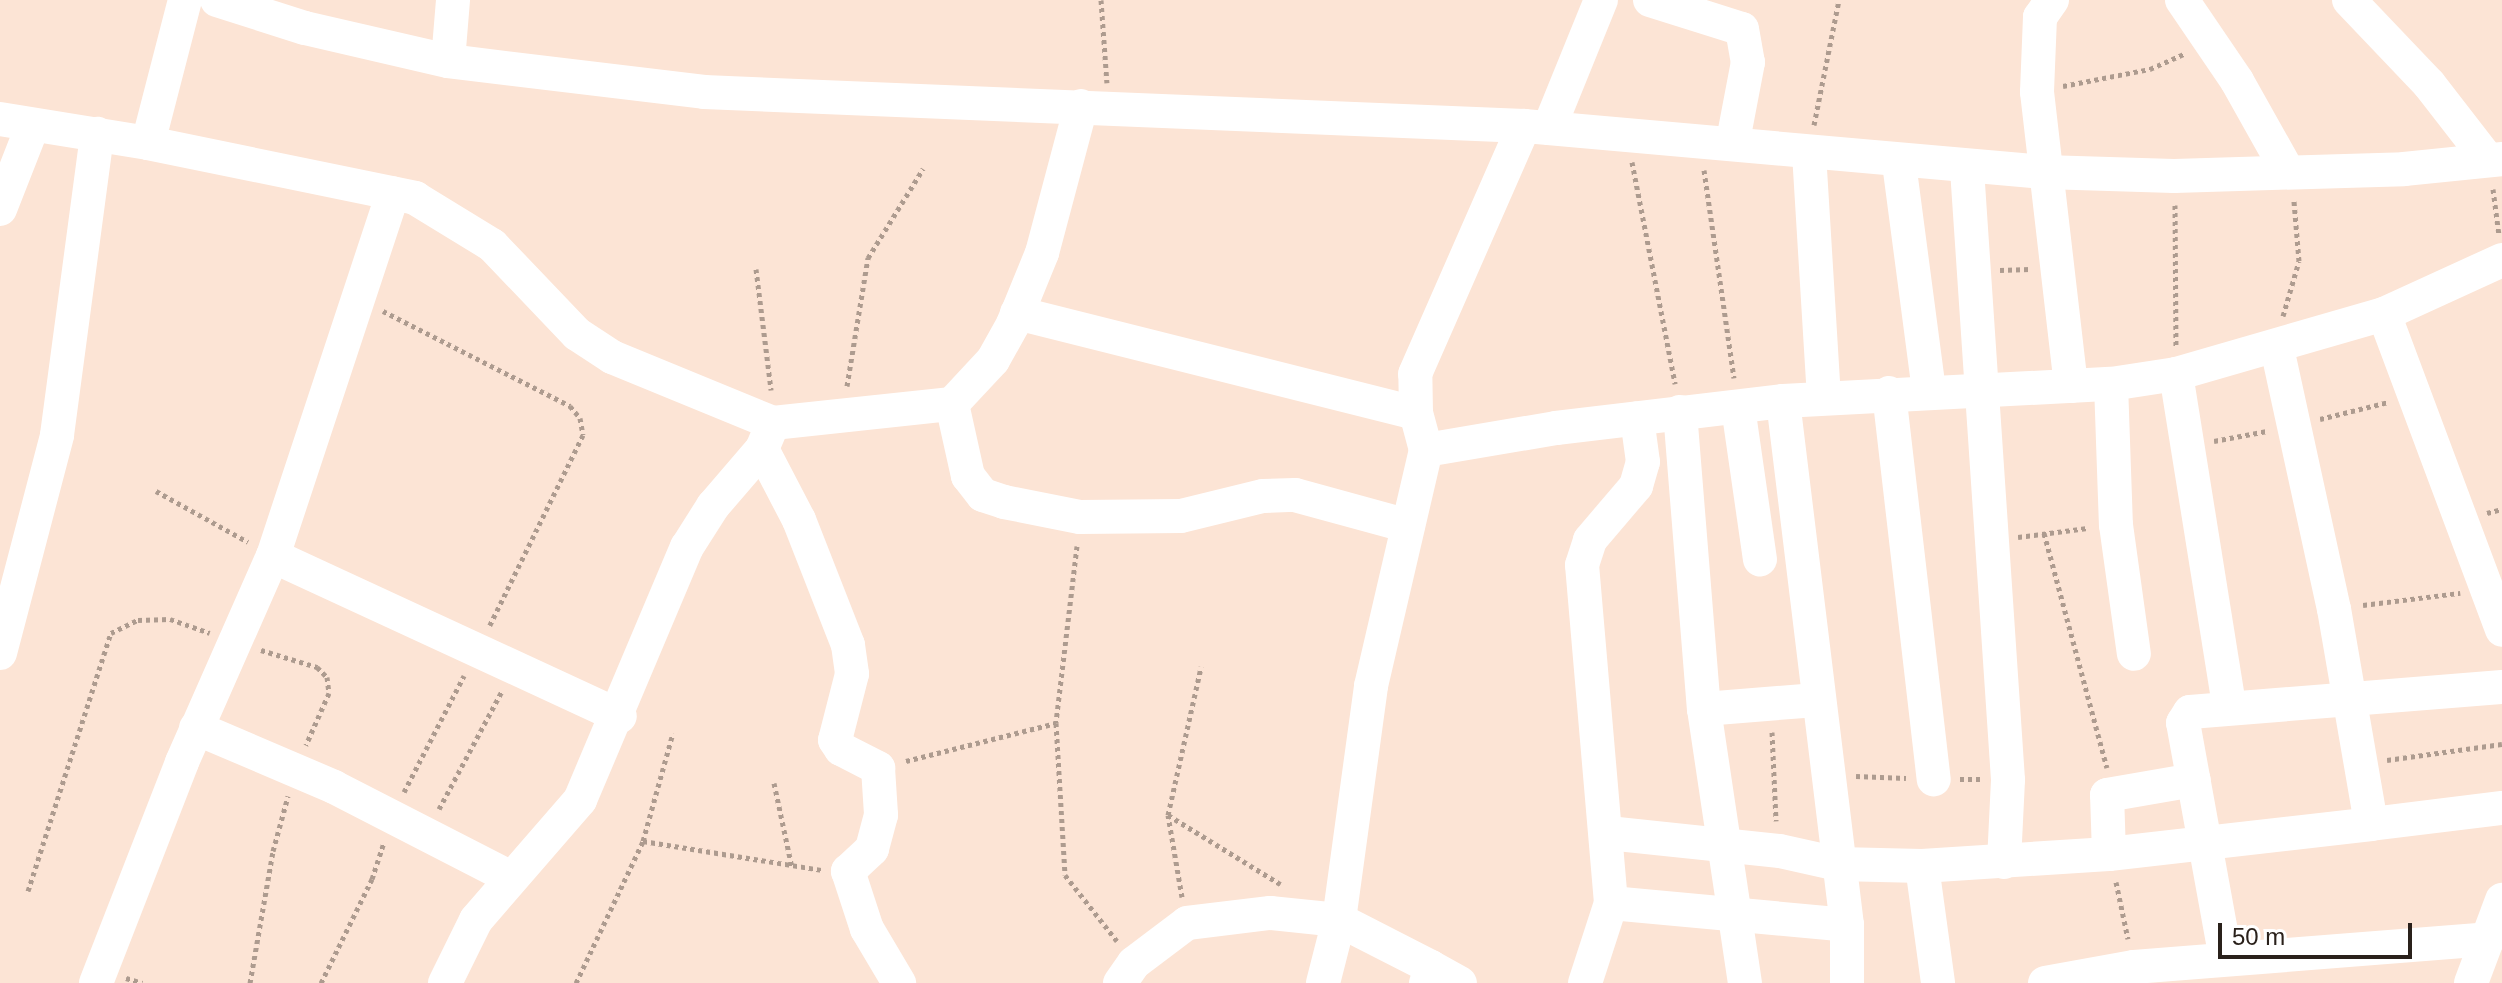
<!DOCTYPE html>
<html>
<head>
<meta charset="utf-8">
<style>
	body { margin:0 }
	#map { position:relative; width:2502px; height:983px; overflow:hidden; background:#fce4d5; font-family:Helvetica,sans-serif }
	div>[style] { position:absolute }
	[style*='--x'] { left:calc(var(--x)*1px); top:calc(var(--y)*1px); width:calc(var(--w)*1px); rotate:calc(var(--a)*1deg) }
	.path>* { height:5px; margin-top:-2.5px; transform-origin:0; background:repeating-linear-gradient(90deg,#ad9b8f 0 4px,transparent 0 8px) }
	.minor>* { height:34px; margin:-17px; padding:0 17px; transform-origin:17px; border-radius:17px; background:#fff }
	span { translate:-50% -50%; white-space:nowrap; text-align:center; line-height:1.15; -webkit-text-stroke:8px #fff; paint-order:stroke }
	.scale { position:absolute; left:2218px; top:923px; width:194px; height:36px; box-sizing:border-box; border:4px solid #2a211b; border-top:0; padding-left:10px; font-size:24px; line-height:28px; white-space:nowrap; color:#2a211b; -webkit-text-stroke:6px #fff; paint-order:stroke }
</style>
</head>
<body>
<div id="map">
	<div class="path">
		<div style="--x:1101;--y:0;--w:83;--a:85.9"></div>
		<div style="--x:2063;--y:86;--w:89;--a:-11.1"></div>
		<div style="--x:2150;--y:69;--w:37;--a:-24"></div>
		<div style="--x:1814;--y:125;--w:127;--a:-78.7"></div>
		<div style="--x:1632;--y:162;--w:226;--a:79"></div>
		<div style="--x:1704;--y:170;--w:210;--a:81.8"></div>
		<div style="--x:2493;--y:189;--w:46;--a:82.6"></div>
		<div style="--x:2175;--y:205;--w:142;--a:89.6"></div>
		<div style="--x:756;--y:269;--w:122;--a:82.9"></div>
		<div style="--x:2000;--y:270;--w:30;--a:-2"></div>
		<div style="--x:383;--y:311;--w:210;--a:26.9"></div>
		<div style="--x:570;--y:406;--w:16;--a:50"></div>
		<div style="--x:580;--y:418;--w:17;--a:80"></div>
		<div style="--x:583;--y:435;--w:212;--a:116.1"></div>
		<div style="--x:2283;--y:316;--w:57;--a:-73.8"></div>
		<div style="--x:2299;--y:261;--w:60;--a:-94.8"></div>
		<div style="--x:847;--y:386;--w:130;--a:-80.7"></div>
		<div style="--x:868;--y:258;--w:105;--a:-58.3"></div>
		<div style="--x:2320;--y:419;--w:70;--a:-14"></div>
		<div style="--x:2214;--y:441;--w:54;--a:-10.7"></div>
		<div style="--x:156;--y:491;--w:105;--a:29"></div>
		<div style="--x:2487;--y:513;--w:16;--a:-15"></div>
		<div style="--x:2044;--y:533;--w:243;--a:75"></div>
		<div style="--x:2018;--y:537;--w:70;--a:-7.4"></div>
		<div style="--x:1077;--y:546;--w:178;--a:96.8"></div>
		<div style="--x:1056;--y:723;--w:152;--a:86.6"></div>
		<div style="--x:1065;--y:875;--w:84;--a:51.8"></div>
		<div style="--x:2363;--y:605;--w:98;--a:-7.1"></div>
		<div style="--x:261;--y:650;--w:59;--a:16.9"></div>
		<div style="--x:317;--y:667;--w:14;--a:45"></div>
		<div style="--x:327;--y:677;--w:16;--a:83"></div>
		<div style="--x:329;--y:693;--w:57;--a:113.9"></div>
		<div style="--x:1772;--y:732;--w:89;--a:87.4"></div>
		<div style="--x:2387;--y:760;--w:116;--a:-7.9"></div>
		<div style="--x:906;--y:761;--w:155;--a:-14.2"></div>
		<div style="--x:1856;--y:776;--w:50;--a:2.3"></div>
		<div style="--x:1960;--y:779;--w:22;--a:0"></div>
		<div style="--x:774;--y:783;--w:87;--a:78"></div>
		<div style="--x:404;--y:792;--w:131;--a:-62.7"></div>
		<div style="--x:439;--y:809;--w:134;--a:-61.9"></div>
		<div style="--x:1168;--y:815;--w:132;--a:31.6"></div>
		<div style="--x:643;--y:841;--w:182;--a:9.2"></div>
		<div style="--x:2116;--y:882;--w:58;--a:78.1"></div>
		<div style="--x:28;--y:891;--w:271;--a:-72.2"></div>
		<div style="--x:111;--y:633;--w:30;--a:-26"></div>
		<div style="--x:138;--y:620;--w:32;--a:-2"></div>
		<div style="--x:170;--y:619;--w:42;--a:19.3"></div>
		<div style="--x:1182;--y:897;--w:83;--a:-99.7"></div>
		<div style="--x:1168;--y:815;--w:152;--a:-77.4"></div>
		<div style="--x:126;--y:978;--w:17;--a:17"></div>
		<div style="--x:250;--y:983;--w:134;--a:-80.1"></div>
		<div style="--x:273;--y:851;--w:57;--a:-74.7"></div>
		<div style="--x:321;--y:983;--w:116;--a:-63.9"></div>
		<div style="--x:372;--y:879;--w:39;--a:-72"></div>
		<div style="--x:576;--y:983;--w:157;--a:-64.7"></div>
		<div style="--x:643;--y:841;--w:112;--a:-74.5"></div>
	</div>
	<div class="minor">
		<div style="--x:217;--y:0;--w:92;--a:17.7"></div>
		<div style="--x:305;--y:28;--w:147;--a:13"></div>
		<div style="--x:448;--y:61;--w:258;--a:6.9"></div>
		<div style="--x:704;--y:92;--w:821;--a:2.37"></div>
		<div style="--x:1524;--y:126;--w:522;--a:5.06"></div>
		<div style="--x:2044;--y:172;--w:130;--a:1.8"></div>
		<div style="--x:2174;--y:176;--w:230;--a:-1.7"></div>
		<div style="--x:2404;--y:169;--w:99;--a:-5.8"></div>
		<div style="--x:1650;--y:0;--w:96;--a:17.5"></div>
		<div style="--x:1742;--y:29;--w:34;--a:80"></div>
		<div style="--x:1748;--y:62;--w:80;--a:100.8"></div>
		<div style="--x:2052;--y:0;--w:21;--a:125"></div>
		<div style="--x:2040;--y:17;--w:75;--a:92.3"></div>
		<div style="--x:2037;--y:92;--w:296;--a:83.4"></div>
		<div style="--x:2182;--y:0;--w:98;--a:55.8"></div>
		<div style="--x:2237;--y:81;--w:104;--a:60.7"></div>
		<div style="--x:2349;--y:0;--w:116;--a:46.4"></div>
		<div style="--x:2429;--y:84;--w:96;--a:52.2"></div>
		<div style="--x:448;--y:61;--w:61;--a:-85.3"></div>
		<div style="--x:0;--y:119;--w:150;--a:9.2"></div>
		<div style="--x:148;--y:143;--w:273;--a:11.6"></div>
		<div style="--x:415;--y:198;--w:90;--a:31.4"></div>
		<div style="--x:492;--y:245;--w:123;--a:46.3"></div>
		<div style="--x:577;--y:334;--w:42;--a:33.3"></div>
		<div style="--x:612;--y:357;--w:174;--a:22.3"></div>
		<div style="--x:773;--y:423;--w:180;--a:-6.1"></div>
		<div style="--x:952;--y:404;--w:74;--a:77.5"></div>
		<div style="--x:968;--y:476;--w:24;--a:52"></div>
		<div style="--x:983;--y:495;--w:22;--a:18"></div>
		<div style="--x:1004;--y:502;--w:77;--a:11.2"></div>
		<div style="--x:1080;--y:517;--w:101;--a:-0.6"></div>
		<div style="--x:1181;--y:516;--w:84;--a:-13.7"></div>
		<div style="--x:1263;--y:496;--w:32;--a:-2"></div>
		<div style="--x:1295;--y:495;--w:117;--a:15.3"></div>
		<div style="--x:1549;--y:128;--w:138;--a:-67.9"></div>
		<div style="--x:148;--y:143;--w:148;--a:-75.5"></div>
		<div style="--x:1809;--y:153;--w:245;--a:86.5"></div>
		<div style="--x:1899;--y:163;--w:231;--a:82.5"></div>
		<div style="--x:1967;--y:169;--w:612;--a:86.16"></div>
		<div style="--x:2008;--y:780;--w:82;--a:92.8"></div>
		<div style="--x:0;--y:209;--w:90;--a:-68.6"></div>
		<div style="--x:1017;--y:313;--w:411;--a:14.1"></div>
		<div style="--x:2384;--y:314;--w:337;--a:69.5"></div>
		<div style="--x:2277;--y:348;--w:267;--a:77.7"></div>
		<div style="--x:2334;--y:609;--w:218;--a:80.2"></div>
		<div style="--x:2371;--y:824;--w:132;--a:-7"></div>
		<div style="--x:2176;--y:374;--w:336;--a:80.9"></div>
		<div style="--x:2111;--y:384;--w:141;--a:88"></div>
		<div style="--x:2116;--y:525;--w:130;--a:82.1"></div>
		<div style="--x:1889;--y:393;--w:389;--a:83.4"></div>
		<div style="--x:1783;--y:401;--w:528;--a:83.04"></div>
		<div style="--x:1847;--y:925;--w:58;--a:90"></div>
		<div style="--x:952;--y:404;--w:60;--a:-47"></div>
		<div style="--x:993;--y:360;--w:41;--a:-60.9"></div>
		<div style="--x:1013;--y:324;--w:77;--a:-67.8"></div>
		<div style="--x:1042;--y:253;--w:152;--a:-75.1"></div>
		<div style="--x:1738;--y:407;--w:154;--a:81.8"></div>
		<div style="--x:1680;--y:412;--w:298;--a:85.4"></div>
		<div style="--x:1704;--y:709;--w:277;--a:81.5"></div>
		<div style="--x:773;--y:423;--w:28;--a:113"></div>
		<div style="--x:762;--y:449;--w:80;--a:62.5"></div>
		<div style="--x:799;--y:520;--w:134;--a:68.6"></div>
		<div style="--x:848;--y:645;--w:29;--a:82"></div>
		<div style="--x:852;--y:674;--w:68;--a:104.4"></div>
		<div style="--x:835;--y:740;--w:11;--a:56"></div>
		<div style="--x:841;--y:749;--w:42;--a:27.2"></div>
		<div style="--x:878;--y:768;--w:47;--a:86.3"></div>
		<div style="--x:881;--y:815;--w:35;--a:105"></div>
		<div style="--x:872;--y:849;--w:33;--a:137"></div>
		<div style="--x:848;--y:871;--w:61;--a:71.9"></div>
		<div style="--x:867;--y:929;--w:63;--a:59.3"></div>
		<div style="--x:1426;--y:450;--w:132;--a:-9.6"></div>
		<div style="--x:1556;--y:428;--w:229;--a:-6.8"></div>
		<div style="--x:1783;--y:401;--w:328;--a:-3"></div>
		<div style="--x:2111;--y:384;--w:66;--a:-8.7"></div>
		<div style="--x:2176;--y:374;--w:216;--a:-16.1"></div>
		<div style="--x:2384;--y:314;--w:130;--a:-24.6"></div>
		<div style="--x:273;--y:556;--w:382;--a:24.8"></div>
		<div style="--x:0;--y:653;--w:225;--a:-75.3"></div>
		<div style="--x:57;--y:435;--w:304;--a:-82.4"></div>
		<div style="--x:1704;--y:709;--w:113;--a:-4.6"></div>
		<div style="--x:196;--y:728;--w:150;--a:23.1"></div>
		<div style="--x:334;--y:787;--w:199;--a:27.2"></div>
		<div style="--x:1608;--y:833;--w:173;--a:6"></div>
		<div style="--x:1780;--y:851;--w:59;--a:12.6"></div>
		<div style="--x:1838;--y:864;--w:84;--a:1.4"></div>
		<div style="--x:1922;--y:866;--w:187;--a:-3.7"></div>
		<div style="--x:2109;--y:854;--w:264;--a:-6.5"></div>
		<div style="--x:2109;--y:854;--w:59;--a:-91.9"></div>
		<div style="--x:2107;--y:795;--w:88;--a:-9.8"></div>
		<div style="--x:1922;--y:866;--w:118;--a:82.2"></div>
		<div style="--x:1611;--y:903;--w:237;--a:5.3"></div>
		<div style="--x:2226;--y:959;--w:240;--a:-100.3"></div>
		<div style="--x:2183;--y:723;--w:13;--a:-58"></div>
		<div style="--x:2190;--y:712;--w:313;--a:-4.6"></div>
		<div style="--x:1431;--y:967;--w:33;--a:29"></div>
		<div style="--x:96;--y:983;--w:237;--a:-68.7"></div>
		<div style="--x:182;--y:762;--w:225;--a:-66.2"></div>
		<div style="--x:273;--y:556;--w:382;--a:-71.7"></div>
		<div style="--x:445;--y:983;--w:70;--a:-63.8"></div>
		<div style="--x:476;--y:920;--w:159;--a:-49.1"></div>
		<div style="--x:580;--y:800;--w:275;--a:-67.1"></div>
		<div style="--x:687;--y:547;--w:49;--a:-57.6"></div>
		<div style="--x:713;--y:506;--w:75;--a:-49.3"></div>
		<div style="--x:1120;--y:983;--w:24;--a:-55"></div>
		<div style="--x:1134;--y:963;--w:66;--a:-37"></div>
		<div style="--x:1187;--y:923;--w:84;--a:-6.9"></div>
		<div style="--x:1270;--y:913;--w:69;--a:5.8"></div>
		<div style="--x:1339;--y:920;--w:103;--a:27.1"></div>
		<div style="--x:1431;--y:967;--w:17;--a:107"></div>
		<div style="--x:1323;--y:983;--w:65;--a:-75.7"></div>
		<div style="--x:1339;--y:920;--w:236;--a:-82.2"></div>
		<div style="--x:1371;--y:686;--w:242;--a:-76.9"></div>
		<div style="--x:1426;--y:450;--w:38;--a:-105"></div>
		<div style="--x:1416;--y:413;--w:39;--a:-91"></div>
		<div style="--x:1415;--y:374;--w:271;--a:-66.3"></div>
		<div style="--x:1585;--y:983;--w:84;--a:-72"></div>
		<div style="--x:1611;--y:903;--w:339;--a:-94.9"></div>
		<div style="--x:1582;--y:565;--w:26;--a:-72"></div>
		<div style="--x:1590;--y:540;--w:71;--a:-49.6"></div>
		<div style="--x:1636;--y:486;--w:25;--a:-74"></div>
		<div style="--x:1643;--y:462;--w:44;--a:-97.8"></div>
		<div style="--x:2045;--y:983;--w:90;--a:-10.2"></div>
		<div style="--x:2134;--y:967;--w:355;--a:-4.5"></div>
		<div style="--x:2471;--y:983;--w:89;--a:-69.5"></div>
	</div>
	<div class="scale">50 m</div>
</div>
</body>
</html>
